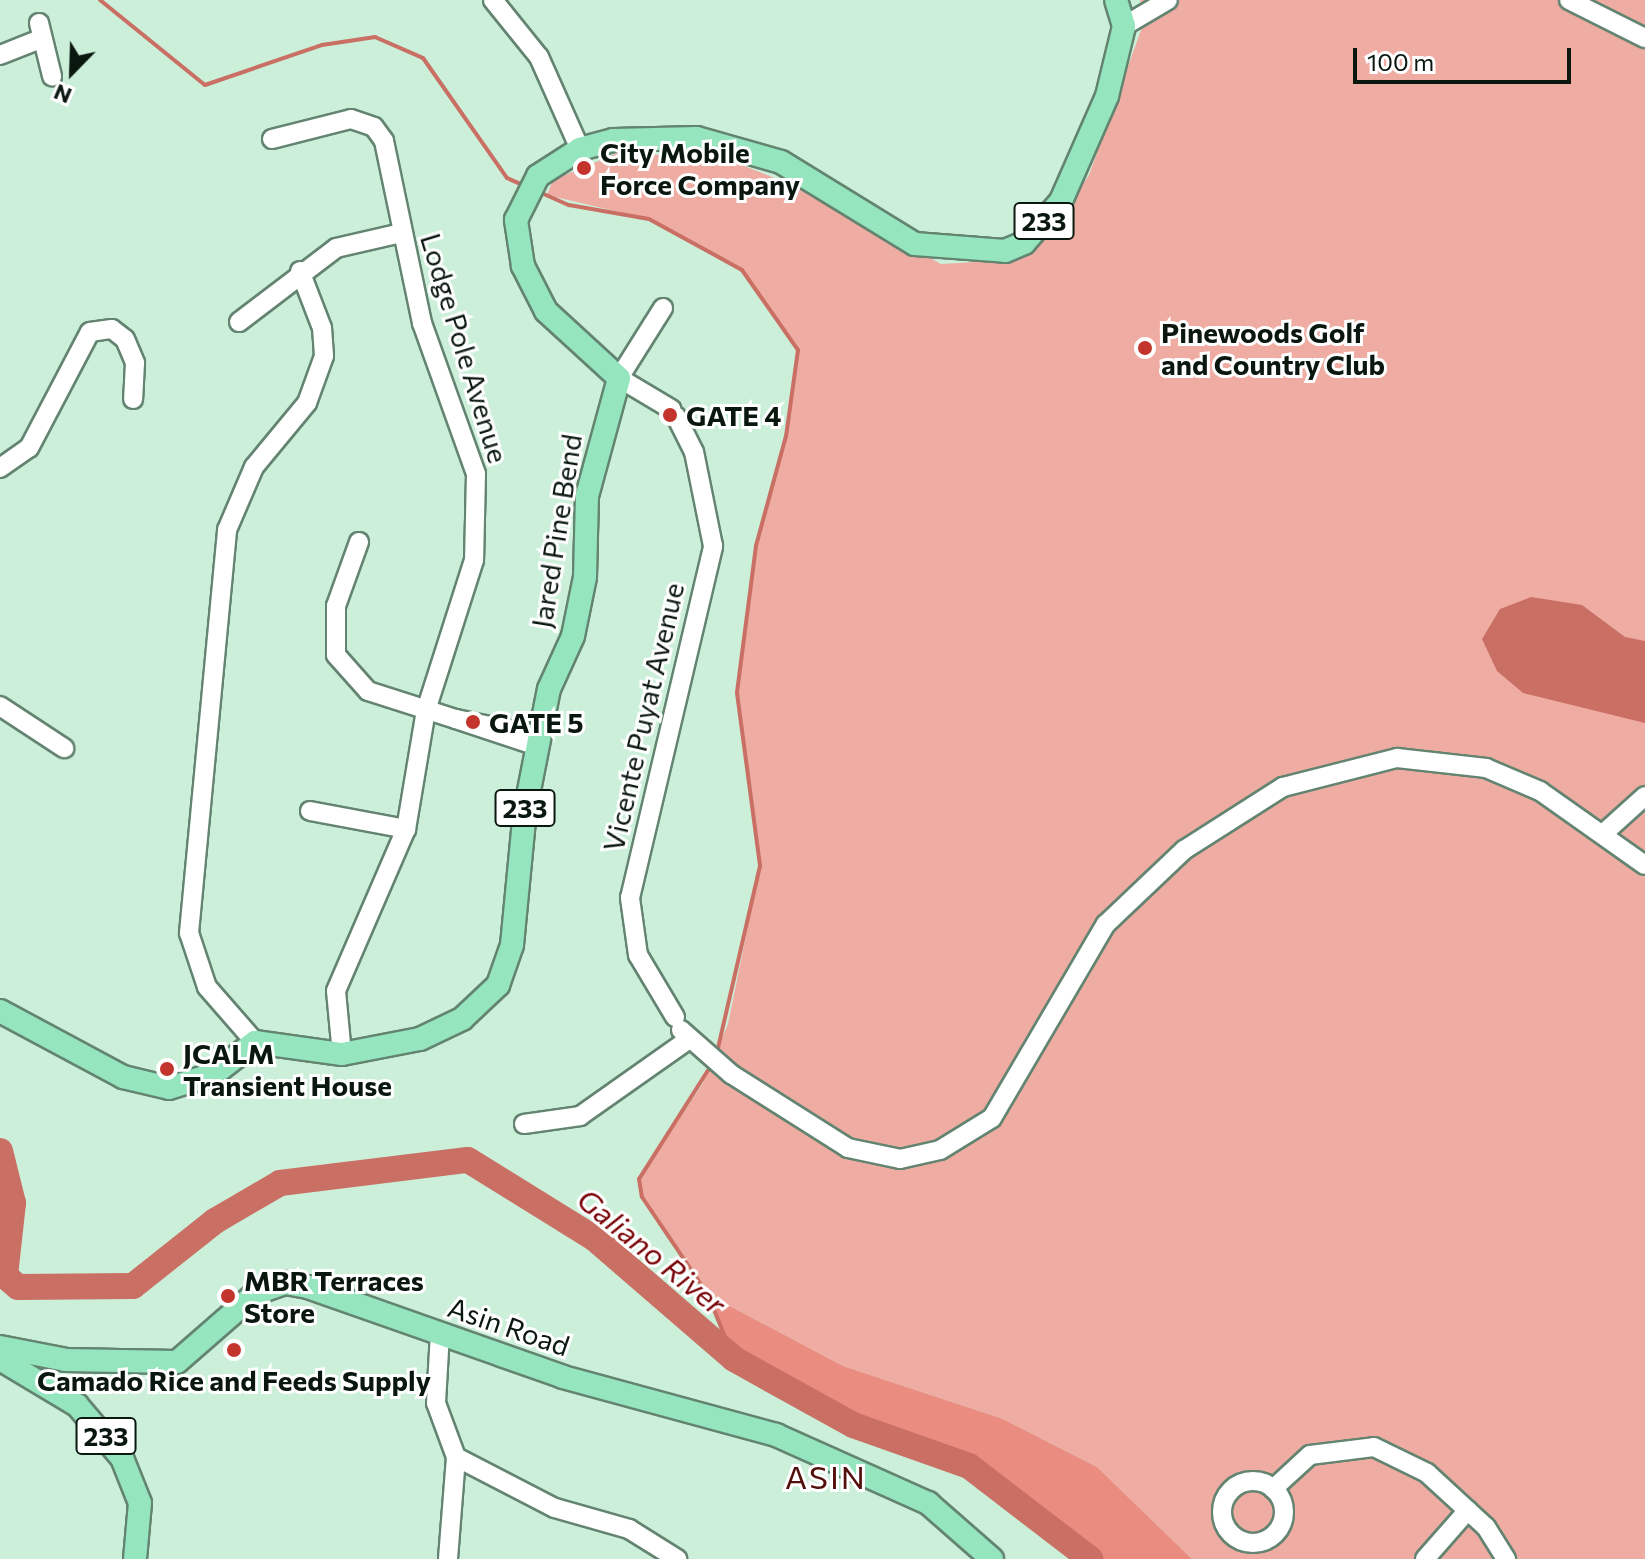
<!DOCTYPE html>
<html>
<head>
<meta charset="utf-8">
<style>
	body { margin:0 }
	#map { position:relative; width:1645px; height:1559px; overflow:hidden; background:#ccefda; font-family:Commissioner,sans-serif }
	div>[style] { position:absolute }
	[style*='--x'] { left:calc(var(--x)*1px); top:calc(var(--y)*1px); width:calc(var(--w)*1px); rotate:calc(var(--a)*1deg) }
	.green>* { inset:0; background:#efaca3 }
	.forest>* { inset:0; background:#ea8c80 }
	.water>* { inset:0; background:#ca6f64 }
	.stream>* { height:4px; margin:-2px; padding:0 2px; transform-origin:2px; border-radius:2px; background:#ca6f64 }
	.river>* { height:26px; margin:-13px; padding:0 13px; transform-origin:13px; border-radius:13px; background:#ca6f64 }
	.roads { filter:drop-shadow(2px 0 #638470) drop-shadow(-2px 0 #638470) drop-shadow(0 2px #638470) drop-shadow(0 -2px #638470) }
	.minor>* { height:18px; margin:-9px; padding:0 9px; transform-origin:9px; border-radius:9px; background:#fff }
	.minor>.ring { margin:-9px; padding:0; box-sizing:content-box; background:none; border:18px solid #fff; border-radius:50% }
	.major>* { height:22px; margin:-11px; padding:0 11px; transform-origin:11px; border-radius:11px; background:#95e5be }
	.dots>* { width:22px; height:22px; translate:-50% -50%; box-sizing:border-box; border:4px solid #fff; border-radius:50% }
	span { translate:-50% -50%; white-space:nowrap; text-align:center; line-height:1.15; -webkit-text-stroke:6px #fff; paint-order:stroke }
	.shield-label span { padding:2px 6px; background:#fff; border:2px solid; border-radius:6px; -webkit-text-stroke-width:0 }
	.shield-label { font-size:26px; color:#0a170f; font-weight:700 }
	.poi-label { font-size:28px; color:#0a170f; font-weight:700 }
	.left { translate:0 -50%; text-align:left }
	.street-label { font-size:28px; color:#0a170f }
	.water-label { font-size:30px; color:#780105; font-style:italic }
	.quarter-label { font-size:32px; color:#530f0c; letter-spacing:2px }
	.north { position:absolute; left:32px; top:32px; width:80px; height:80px; -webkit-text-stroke:6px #fff; paint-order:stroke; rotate:203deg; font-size:22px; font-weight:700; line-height:32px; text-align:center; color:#0a170f }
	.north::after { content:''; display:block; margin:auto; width:28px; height:36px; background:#0a170f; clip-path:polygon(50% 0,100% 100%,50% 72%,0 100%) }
	.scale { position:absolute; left:1353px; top:48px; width:218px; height:36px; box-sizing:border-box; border:4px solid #0a170f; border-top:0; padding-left:10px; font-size:24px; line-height:28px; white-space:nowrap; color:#0a170f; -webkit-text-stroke:6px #fff; paint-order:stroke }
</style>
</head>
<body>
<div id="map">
	<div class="green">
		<div style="clip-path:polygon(1140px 0,1645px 0,1645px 1559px,1192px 1559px,1097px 1467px,1003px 1419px,843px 1366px,709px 1295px,642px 1197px,639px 1179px,703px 1083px,728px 1024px,760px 867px,737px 693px,756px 546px,786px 436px,798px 350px,742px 270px,649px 219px,547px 195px,553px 180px,620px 152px,729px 160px,818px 195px,941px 264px,1010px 260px,1054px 227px,1089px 175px,1145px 19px)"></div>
	</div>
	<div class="forest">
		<div style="clip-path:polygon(709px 1295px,843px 1366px,1003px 1419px,1097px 1467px,1192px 1559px,1090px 1559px,969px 1466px,853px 1425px,734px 1359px)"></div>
	</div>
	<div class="water">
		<div style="clip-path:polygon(1531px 597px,1582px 605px,1625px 637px,1645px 641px,1645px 723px,1523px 693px,1497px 671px,1482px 639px,1500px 609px)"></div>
	</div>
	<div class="stream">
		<div style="--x:100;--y:0;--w:135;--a:39"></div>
		<div style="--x:205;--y:85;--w:124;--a:-18.9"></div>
		<div style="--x:322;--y:45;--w:54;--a:-8.6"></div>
		<div style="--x:375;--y:37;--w:52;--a:23.6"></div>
		<div style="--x:423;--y:58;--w:146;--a:55"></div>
		<div style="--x:507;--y:178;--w:20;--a:24"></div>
		<div style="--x:537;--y:191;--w:35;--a:24"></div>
		<div style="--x:569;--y:205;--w:81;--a:9.9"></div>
		<div style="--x:649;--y:219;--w:106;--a:28.7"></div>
		<div style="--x:742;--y:270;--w:98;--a:55"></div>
		<div style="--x:798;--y:350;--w:87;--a:97.9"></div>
		<div style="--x:786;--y:436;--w:114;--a:105.3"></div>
		<div style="--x:756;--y:546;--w:148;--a:97.4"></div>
		<div style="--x:737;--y:693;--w:175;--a:82.4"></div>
		<div style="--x:760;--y:866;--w:191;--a:103"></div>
		<div style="--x:712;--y:1064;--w:136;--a:122.4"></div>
		<div style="--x:639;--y:1179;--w:18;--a:81"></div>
		<div style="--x:642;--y:1197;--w:118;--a:56"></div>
		<div style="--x:708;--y:1295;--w:69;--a:67.9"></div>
	</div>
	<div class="river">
		<div style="--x:0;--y:1151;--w:54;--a:76"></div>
		<div style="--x:13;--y:1203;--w:73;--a:96.3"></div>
		<div style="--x:5;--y:1276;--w:17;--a:40"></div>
		<div style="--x:18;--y:1287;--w:115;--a:-0.5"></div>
		<div style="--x:133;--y:1286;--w:105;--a:-38.4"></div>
		<div style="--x:215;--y:1221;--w:75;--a:-30.3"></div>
		<div style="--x:280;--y:1183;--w:189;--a:-7"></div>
		<div style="--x:468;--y:1160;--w:148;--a:31.8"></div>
		<div style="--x:594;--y:1238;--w:185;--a:40.8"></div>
		<div style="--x:734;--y:1359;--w:136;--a:29"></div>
		<div style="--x:853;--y:1425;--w:123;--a:19.5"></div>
		<div style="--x:969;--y:1466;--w:153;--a:37.5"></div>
	</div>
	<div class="roads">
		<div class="minor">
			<div style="--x:493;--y:0;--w:73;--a:51.1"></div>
			<div style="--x:539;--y:57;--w:101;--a:66"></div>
			<div style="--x:1569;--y:0;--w:85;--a:26.6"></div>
			<div style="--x:39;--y:23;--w:55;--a:76.2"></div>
			<div style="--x:1124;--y:26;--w:51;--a:-30.6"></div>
			<div style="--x:0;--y:55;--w:41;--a:-21.5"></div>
			<div style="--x:272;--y:139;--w:81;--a:-14.2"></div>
			<div style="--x:351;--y:119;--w:24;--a:19"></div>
			<div style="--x:374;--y:127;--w:17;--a:54"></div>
			<div style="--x:384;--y:141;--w:186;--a:78.2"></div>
			<div style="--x:422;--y:323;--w:160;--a:70.3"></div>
			<div style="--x:476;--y:474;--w:86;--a:91.3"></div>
			<div style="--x:474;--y:560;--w:157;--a:107.7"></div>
			<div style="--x:426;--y:710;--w:121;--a:99.5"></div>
			<div style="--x:406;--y:829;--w:176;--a:113.4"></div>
			<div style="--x:336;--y:991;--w:63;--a:84.6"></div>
			<div style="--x:663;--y:308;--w:83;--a:122.2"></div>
			<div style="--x:619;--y:378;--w:61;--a:30.8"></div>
			<div style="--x:239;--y:322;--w:122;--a:-37.3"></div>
			<div style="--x:336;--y:248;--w:67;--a:-13"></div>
			<div style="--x:0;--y:468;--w:35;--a:-35"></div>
			<div style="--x:29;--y:448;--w:131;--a:-62.3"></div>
			<div style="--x:90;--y:332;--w:22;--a:-8"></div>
			<div style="--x:112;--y:329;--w:16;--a:38"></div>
			<div style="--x:125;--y:339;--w:26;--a:67"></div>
			<div style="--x:135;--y:363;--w:36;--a:93"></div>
			<div style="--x:359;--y:542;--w:68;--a:109.8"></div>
			<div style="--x:336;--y:606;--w:49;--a:90"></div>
			<div style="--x:336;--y:655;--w:48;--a:48.4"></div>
			<div style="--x:368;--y:691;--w:92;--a:17.7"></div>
			<div style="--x:0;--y:706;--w:77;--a:33.3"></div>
			<div style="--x:537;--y:746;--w:85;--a:-161.6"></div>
			<div style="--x:456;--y:719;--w:85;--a:11.6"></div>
			<div style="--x:310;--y:811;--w:98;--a:10.6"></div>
			<div style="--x:1604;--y:833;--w:55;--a:-42.1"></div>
			<div style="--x:675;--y:1017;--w:72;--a:-120.8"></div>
			<div style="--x:638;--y:955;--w:58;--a:-98"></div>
			<div style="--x:630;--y:898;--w:362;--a:-76.7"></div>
			<div style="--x:713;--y:546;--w:96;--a:-101.4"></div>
			<div style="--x:694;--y:452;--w:40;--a:-116.6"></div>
			<div style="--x:681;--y:1030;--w:67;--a:41.3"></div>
			<div style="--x:731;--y:1074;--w:138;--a:32.3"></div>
			<div style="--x:848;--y:1148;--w:53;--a:11.9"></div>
			<div style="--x:900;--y:1159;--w:41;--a:-12.7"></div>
			<div style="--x:940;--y:1150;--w:61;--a:-31.6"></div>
			<div style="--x:992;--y:1118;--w:225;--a:-59.6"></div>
			<div style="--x:1106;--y:924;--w:108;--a:-43.5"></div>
			<div style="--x:1184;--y:850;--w:117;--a:-32.5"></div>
			<div style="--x:1283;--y:787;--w:118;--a:-14.3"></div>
			<div style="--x:1397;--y:758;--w:90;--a:6.4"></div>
			<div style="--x:1486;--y:768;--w:59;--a:23.1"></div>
			<div style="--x:1540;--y:791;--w:128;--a:35.2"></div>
			<div style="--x:255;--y:1042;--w:73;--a:-131.1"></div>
			<div style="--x:207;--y:987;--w:57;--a:-108.4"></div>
			<div style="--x:189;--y:933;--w:405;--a:-84.6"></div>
			<div style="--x:227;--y:530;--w:69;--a:-66.8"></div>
			<div style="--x:254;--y:467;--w:83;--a:-50.4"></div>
			<div style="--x:307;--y:403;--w:50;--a:-70.1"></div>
			<div style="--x:324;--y:356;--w:28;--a:-94"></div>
			<div style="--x:322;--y:328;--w:61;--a:-111.1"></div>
			<div style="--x:524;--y:1124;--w:57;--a:-8.1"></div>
			<div style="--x:580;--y:1116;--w:133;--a:-35.2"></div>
			<div style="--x:440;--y:1333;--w:70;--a:93.3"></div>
			<div style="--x:436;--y:1403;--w:58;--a:69.7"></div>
			<div style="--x:456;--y:1457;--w:102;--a:94.5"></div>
			<div style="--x:456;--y:1457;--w:111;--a:27.3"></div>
			<div style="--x:555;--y:1508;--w:77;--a:15.8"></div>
			<div style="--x:629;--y:1529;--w:57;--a:32"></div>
			<div class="ring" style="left:1222px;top:1481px;width:44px;height:44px"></div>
			<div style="--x:1273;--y:1489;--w:50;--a:-42.6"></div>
			<div style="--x:1310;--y:1455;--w:64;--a:-7.1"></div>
			<div style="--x:1374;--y:1447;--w:59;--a:26.1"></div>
			<div style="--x:1427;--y:1473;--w:80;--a:42.5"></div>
			<div style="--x:1486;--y:1527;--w:38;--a:58"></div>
			<div style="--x:1425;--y:1559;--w:65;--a:-48.7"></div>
		</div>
		<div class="major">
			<div style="--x:0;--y:1011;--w:140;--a:28.2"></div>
			<div style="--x:123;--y:1077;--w:47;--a:13.4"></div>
			<div style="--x:169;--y:1088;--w:47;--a:-17.3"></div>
			<div style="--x:214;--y:1074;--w:52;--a:-38"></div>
			<div style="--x:255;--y:1042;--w:88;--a:7.9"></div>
			<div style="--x:342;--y:1054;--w:79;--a:-10.9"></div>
			<div style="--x:420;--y:1039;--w:47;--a:-25.5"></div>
			<div style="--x:462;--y:1019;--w:50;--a:-43.4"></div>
			<div style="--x:498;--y:985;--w:42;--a:-70.7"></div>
			<div style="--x:512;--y:945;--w:135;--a:-84.5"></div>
			<div style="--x:525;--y:811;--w:124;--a:-78.9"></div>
			<div style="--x:549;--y:689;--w:58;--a:-65.6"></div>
			<div style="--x:573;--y:636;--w:60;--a:-78.5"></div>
			<div style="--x:585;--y:577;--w:81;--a:-88.6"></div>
			<div style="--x:587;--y:496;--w:122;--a:-74.8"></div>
			<div style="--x:619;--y:378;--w:99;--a:-137.5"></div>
			<div style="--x:546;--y:311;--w:51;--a:-117.1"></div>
			<div style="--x:523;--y:266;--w:47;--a:-98.7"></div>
			<div style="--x:516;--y:220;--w:49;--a:-63.4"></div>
			<div style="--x:538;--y:176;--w:50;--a:-32.7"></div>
			<div style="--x:580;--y:149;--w:34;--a:-15"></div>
			<div style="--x:613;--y:140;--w:84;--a:-1.4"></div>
			<div style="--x:697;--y:138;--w:87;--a:15.9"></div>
			<div style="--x:781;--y:162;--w:157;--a:31.5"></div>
			<div style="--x:915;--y:244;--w:90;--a:4.4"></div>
			<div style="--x:1005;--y:251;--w:21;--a:-23"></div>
			<div style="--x:1024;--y:243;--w:56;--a:-48.6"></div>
			<div style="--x:1061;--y:201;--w:115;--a:-66.3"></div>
			<div style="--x:1107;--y:96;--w:72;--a:-76.3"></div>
			<div style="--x:1124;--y:26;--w:27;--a:-107"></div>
			<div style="--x:0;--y:1347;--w:67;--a:11.1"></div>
			<div style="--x:66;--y:1360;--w:111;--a:1"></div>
			<div style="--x:177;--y:1362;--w:105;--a:-41.1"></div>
			<div style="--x:256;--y:1293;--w:31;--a:-19"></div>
			<div style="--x:285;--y:1283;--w:23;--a:10"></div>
			<div style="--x:308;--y:1287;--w:270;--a:19.4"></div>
			<div style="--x:563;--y:1377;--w:221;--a:15.2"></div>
			<div style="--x:776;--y:1435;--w:167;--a:24.1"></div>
			<div style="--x:928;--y:1503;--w:85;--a:41.2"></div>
			<div style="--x:0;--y:1359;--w:90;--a:30.9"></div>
			<div style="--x:77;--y:1405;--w:70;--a:49.7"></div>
			<div style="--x:122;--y:1458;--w:48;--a:68.2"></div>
			<div style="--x:140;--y:1503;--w:56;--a:95.1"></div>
		</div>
	</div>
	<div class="dots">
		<div style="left:584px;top:168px;background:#c2342c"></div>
		<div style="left:1145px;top:348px;background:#c2342c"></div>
		<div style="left:670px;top:415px;background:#c2342c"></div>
		<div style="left:473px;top:722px;background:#c2342c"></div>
		<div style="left:167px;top:1069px;background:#c2342c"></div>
		<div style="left:228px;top:1296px;background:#c2342c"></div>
		<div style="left:234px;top:1350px;background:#c2342c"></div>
	</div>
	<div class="shield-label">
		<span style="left:1044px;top:221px">233</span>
		<span style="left:525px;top:808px">233</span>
		<span style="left:106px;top:1436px">233</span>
	</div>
	<div class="poi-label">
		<span class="left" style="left:600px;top:168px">City Mobile<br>Force Company</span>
		<span class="left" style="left:1161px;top:348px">Pinewoods Golf<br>and Country Club</span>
		<span class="left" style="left:686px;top:415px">GATE 4</span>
		<span class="left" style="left:489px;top:722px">GATE 5</span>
		<span class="left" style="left:183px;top:1069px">JCALM<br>Transient House</span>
		<span class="left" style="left:244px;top:1296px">MBR Terraces<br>Store</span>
		<span style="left:234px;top:1380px">Camado Rice and Feeds Supply</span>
	</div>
	<div class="street-label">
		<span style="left:465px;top:348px;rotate:73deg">Lodge Pole Avenue</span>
		<span style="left:556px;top:531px;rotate:-81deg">Jared Pine Bend</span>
		<span style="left:643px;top:717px;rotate:-77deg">Vicente Puyat Avenue</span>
		<span style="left:509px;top:1326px;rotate:19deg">Asin Road</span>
	</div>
	<div class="water-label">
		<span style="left:652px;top:1251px;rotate:39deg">Galiano River</span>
	</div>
	<div class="quarter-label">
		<span style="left:826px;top:1476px">ASIN</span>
	</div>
	<div class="north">N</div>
	<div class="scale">100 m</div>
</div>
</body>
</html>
